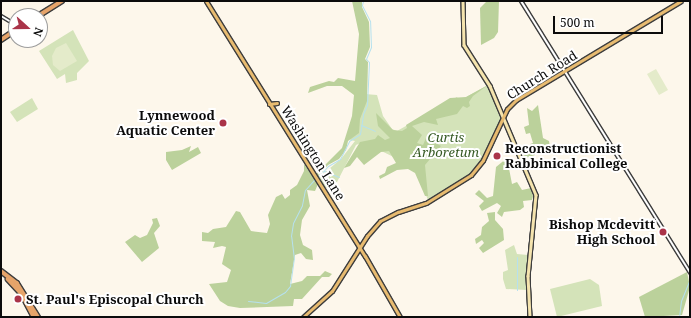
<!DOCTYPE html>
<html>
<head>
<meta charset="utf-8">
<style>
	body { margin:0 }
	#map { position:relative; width:691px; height:318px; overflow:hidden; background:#fdf7eb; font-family:"Noto Serif",serif }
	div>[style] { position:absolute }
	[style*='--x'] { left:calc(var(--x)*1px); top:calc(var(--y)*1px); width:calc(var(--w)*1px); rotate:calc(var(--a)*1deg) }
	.green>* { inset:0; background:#d4e3b9 }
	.forest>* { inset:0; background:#bbd19b }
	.pitch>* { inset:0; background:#e4ebca }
	.stream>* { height:1px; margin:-0.5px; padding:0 0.5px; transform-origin:0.5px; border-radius:0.5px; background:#b6e1ee }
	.roads { filter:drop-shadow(1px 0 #3e3e3e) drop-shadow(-1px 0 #3e3e3e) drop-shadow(0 1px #3e3e3e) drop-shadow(0 -1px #3e3e3e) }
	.tertiary>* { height:2px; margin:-1px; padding:0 1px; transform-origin:1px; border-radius:1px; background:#fff }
	.secondary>* { height:2.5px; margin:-1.25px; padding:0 1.25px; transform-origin:1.25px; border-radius:1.25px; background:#f5e4ae }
	.primary>* { height:3px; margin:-1.5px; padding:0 1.5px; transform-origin:1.5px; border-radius:1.5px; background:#e8bb70 }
	.trunk>* { height:3.5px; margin:-1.75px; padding:0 1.75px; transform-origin:1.75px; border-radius:1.75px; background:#e6a46a }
	.dots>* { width:11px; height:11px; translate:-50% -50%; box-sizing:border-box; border:2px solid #fff; border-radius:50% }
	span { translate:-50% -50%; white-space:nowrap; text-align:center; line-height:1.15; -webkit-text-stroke:4px #fff; paint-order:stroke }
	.street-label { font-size:13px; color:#0b0b0b }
	.poi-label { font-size:13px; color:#0b0b0b; font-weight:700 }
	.right { translate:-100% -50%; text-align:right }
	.left { translate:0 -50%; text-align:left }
	.park-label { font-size:13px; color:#365a24; font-style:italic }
	.frame { position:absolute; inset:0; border:2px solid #0b0b0b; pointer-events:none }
	.north { position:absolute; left:8px; top:8px; width:40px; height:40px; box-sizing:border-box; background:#fff; border:1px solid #9d9d9d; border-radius:50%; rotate:111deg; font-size:11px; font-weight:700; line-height:16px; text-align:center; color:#0b0b0b }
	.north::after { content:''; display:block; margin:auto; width:14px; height:18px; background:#aa3449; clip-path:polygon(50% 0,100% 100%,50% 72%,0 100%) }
	.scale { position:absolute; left:553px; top:16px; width:110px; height:18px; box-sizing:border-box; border:2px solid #0b0b0b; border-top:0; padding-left:5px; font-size:12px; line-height:14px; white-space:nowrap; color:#0b0b0b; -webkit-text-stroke:3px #fff; paint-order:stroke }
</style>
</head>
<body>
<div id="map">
	<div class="green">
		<div style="clip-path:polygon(73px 30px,89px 61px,77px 73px,77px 80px,66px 83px,65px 74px,57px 79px,39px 51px)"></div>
		<div style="clip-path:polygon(488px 85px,502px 116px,481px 161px,465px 178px,428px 200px,414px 167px,363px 142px,356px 145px,337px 182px,326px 188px,318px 178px,341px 159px,355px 141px,350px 140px,365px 94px,377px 95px,383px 116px,392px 129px,397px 131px,457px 97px,459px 101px)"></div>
		<div style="clip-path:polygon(32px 98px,38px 109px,17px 122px,10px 112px)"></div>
		<div style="clip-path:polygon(514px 245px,517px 254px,528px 255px,527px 290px,506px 289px,503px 279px,503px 272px,508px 270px,505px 250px)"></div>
		<div style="clip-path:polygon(590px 279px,599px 285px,602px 306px,557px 317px,550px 289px)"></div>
	</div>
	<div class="forest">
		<div style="clip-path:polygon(352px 1px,362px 1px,362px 7px,369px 22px,370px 47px,365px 59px,368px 62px,367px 101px,360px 119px,359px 133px,348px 141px,346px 150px,339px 159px,328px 165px,318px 177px,316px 174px,342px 148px,352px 116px,354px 95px,342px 86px,327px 86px,308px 93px,310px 87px,329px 81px,334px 82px,338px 78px,355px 81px,359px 34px)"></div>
		<div style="clip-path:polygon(487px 1px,499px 1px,498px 32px,494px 38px,481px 45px,480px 8px)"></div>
		<div style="clip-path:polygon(488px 85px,473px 96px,469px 102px,470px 106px,467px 108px,463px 106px,457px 114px,436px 119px,438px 125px,424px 122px,412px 126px,422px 135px,417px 143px,423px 145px,426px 138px,441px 146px,425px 165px,428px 196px,425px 196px,415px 173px,408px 169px,397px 170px,380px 179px,379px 176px,385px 173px,387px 167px,396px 163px,389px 151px,381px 152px,364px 165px,357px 157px,350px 166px,344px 168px,360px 142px,375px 139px,378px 135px,385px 140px,390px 138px,378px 126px,376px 113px,393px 130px,402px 131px,407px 128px,406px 125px,450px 98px,466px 97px)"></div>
		<div style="clip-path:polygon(538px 105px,543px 138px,549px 141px,550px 147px,548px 154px,539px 149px,535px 155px,525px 158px,523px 156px,530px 153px,530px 144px,533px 143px,530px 133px,526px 134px,524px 127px,529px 125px,527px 108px,532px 111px)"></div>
		<div style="clip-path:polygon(191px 146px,189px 152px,198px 147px,201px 153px,172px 170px,166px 160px,166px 152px,182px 150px)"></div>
		<div style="clip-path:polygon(507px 158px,512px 184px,517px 182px,522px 190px,531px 188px,533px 196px,532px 200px,523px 201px,524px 207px,520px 210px,504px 212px,502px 217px,497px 213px,501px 206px,497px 203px,482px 211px,479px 206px,484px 201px,475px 194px,479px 190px,487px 198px,493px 196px,496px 167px)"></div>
		<div style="clip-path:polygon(304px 164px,318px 184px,315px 191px,307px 190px,310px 206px,302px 220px,300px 235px,303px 245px,312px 250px,313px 260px,306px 259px,301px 253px,295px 255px,290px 284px,302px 281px,307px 276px,320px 276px,325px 271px,332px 274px,329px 277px,322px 277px,302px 299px,294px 299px,293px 306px,240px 308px,228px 306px,220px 301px,209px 284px,227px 282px,231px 270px,222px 264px,226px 247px,222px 246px,213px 248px,215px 242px,202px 241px,202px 232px,208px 233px,213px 229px,226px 227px,236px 211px,240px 212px,251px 231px,267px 233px,270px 224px,268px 215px,276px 197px,282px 194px,285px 199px,290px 195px,290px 190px,297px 185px,304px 171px)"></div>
		<div style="clip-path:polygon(495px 212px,495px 220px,503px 229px,504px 240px,483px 253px,479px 248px,484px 243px,482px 240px,476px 244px,475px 239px,481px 235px,482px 227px,489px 221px,487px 213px)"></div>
		<div style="clip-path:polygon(157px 218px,160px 226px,154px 233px,159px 248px,142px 262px,125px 242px,135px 235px,140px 238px,147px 235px,153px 223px,152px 219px)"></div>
		<div style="clip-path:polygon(687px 272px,690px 287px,682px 315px,645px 317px,639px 297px)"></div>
	</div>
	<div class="pitch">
		<div style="clip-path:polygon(66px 43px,77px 61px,60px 71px,53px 65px,52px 56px,56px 48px)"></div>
		<div style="clip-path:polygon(656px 69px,668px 90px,659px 95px,647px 74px)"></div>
	</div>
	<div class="stream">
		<div style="--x:361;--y:125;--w:15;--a:23"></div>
		<div style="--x:324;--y:171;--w:16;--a:22"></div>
		<div style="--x:318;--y:177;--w:15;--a:-48"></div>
		<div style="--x:328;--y:166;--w:14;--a:-30"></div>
		<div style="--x:340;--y:159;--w:20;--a:-63"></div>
		<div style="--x:349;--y:141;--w:13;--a:-32"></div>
		<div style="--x:360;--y:134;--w:20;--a:-81"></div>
		<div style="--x:363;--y:114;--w:10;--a:-66"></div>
		<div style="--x:367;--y:105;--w:43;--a:-87.3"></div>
		<div style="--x:369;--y:62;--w:4;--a:-135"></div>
		<div style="--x:366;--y:59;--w:13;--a:-67"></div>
		<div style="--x:371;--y:47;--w:26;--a:-92"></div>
		<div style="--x:370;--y:21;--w:18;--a:-117"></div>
		<div style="--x:362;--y:5;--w:4;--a:-76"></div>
		<div style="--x:517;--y:257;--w:33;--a:90"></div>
		<div style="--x:248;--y:301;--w:18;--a:6"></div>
		<div style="--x:266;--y:303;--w:22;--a:-30"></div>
		<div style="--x:285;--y:292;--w:8;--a:-50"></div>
		<div style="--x:290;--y:286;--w:27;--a:-82"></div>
		<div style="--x:294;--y:259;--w:23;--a:-97"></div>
		<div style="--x:291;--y:236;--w:13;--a:-81"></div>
		<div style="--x:293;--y:223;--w:20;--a:-63"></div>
		<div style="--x:302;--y:205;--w:15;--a:-79"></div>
		<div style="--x:305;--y:190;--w:15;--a:-48"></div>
		<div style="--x:679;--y:317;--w:16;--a:-83"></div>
		<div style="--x:681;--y:301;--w:24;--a:-68"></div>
	</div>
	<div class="roads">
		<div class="tertiary">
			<div style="--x:521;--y:1;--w:320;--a:58.1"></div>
			<div style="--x:1;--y:16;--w:17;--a:31"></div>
		</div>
		<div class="secondary">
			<div style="--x:463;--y:1;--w:44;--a:88.7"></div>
			<div style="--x:464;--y:45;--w:49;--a:57.6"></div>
			<div style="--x:490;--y:86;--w:118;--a:67.1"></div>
			<div style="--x:536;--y:195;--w:81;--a:95.6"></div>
			<div style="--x:528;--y:276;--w:41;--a:87.2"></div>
		</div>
		<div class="primary">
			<div style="--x:206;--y:1;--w:301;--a:58.1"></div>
			<div style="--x:365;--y:256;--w:70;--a:60.2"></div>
			<div style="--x:269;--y:104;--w:8;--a:-7"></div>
			<div style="--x:303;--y:317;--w:39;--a:-42"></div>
			<div style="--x:332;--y:291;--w:65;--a:-57.5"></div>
			<div style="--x:367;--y:236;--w:20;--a:-49"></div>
			<div style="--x:380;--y:221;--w:20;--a:-27"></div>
			<div style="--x:398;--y:212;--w:29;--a:-18"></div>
			<div style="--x:426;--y:203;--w:53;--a:-31.9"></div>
			<div style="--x:471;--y:175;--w:19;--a:-51"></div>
			<div style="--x:483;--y:160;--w:56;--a:-64.8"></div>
			<div style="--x:507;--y:109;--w:13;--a:-45"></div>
			<div style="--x:516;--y:100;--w:192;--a:-31"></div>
		</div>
		<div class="trunk">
			<div style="--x:38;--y:16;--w:28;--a:-32"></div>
			<div style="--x:1;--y:40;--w:18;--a:-34"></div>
			<div style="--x:1;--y:271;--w:20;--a:37"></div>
			<div style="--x:17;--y:283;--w:40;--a:58"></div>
			<div style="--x:8;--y:279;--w:21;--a:47"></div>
			<div style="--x:22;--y:294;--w:26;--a:62"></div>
		</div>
	</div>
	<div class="dots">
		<div style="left:223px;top:123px;background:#aa3449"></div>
		<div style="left:497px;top:156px;background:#aa3449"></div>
		<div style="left:663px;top:232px;background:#aa3449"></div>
		<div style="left:18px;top:299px;background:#aa3449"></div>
	</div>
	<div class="street-label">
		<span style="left:542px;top:75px;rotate:-32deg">Church Road</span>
		<span style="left:313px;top:153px;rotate:58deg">Washington Lane</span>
	</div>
	<div class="poi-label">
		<span class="right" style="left:215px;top:123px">Lynnewood<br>Aquatic Center</span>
		<span class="left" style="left:505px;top:156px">Reconstructionist<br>Rabbinical College</span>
		<span class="right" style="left:655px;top:232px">Bishop Mcdevitt<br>High School</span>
		<span class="left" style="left:26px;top:299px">St. Paul's Episcopal Church</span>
	</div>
	<div class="park-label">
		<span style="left:446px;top:145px">Curtis<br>Arboretum</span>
	</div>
	<div class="frame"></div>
	<div class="north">N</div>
	<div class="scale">500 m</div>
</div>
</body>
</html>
